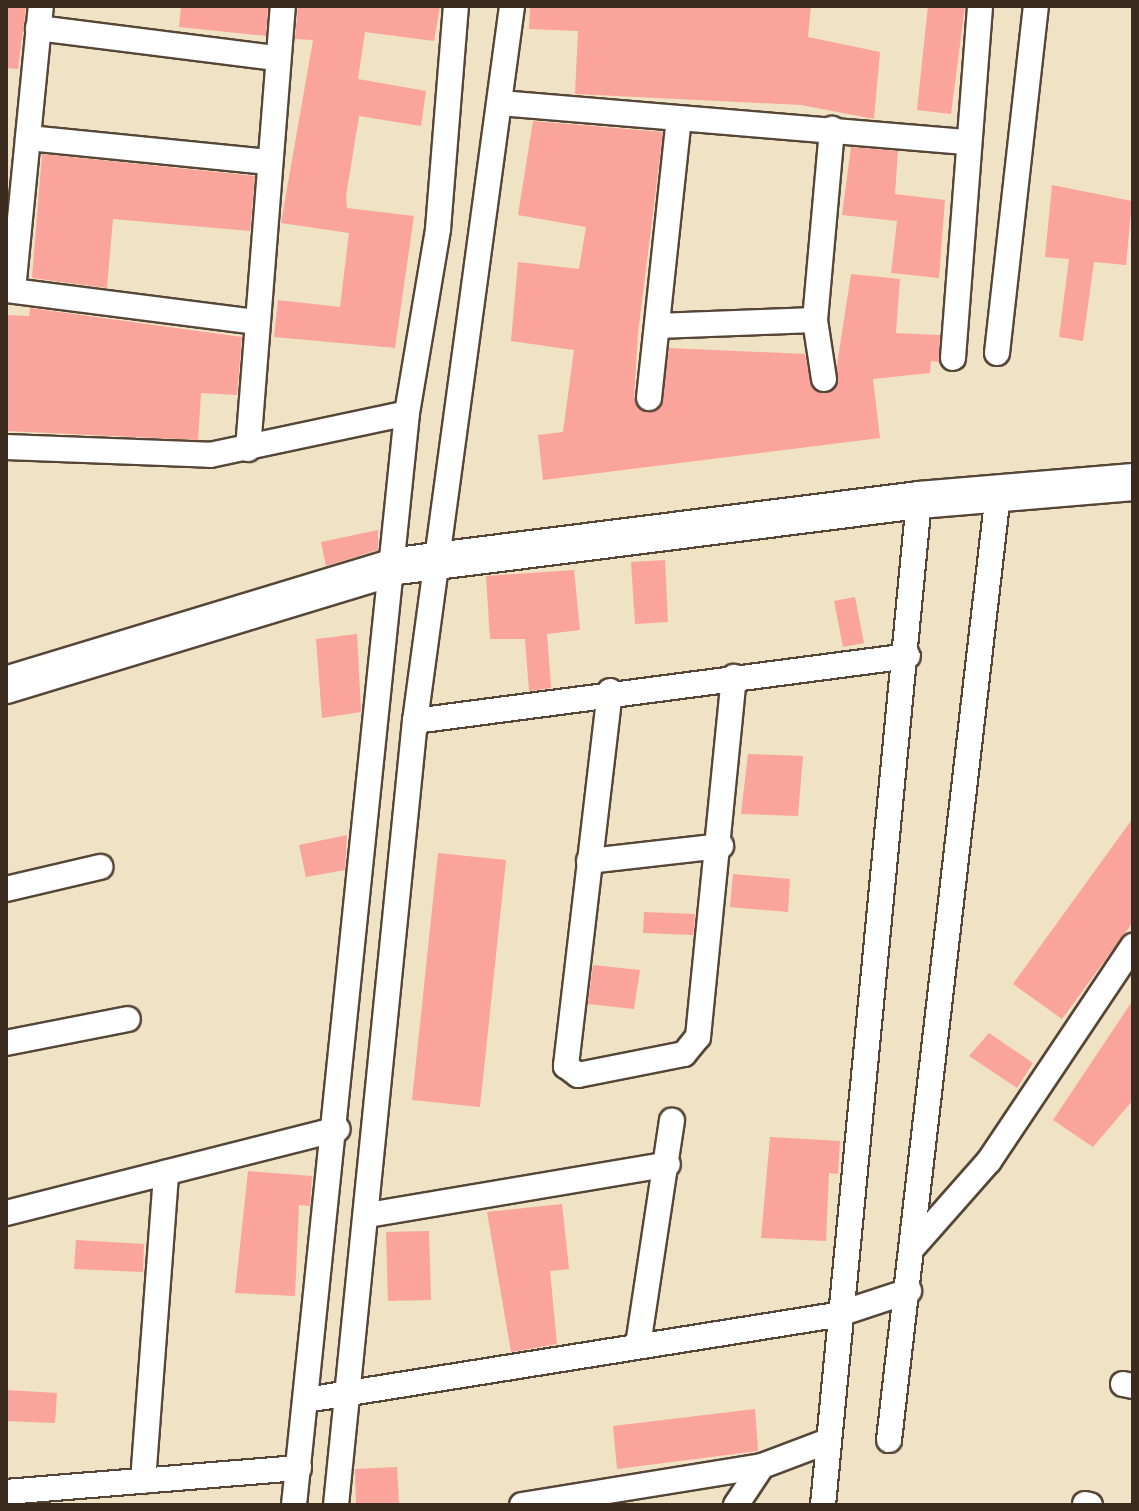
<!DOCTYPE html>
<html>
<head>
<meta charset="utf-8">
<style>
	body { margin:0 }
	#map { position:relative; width:1139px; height:1511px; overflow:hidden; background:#efe2c5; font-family:"Architects Daughter",sans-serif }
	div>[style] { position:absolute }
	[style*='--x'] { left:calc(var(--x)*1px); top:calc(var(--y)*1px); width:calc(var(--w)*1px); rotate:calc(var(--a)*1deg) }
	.building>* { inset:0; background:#faa49b }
	.roads { filter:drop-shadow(2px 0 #564637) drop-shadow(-2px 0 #564637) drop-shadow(0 2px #564637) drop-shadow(0 -2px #564637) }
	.street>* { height:24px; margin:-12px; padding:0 12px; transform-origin:12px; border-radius:12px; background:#fff }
	.secondary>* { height:36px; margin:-18px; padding:0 18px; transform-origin:18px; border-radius:18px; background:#fff }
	span { translate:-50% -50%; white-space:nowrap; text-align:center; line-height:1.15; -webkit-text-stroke:8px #f7f3e8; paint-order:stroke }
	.frame { position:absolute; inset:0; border:8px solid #3b2a1e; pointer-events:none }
</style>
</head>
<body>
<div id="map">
	<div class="building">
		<div style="clip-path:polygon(6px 6px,26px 6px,18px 69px,6px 68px)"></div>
		<div style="clip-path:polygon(181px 6px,268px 6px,266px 36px,179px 27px)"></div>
		<div style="clip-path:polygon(298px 6px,440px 6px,434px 41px,365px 32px,358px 79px,426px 91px,421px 126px,359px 116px,346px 196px,347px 208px,414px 216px,395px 348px,274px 337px,278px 300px,340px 307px,349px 233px,281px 223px,313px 40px,295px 39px)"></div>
		<div style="clip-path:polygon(530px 6px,811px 6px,808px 37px,880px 52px,874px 119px,801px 105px,575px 94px,578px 31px,529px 29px)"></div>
		<div style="clip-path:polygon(928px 6px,965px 6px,951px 114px,917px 110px)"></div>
		<div style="clip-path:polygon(533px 121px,663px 132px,638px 333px,634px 397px,641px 410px,661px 406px,669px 348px,805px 354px,812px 388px,833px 391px,851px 274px,900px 279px,896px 333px,940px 335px,939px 362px,931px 361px,930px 373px,873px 379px,880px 438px,543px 480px,538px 435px,563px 432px,574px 350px,511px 341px,518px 262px,579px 269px,586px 227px,518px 215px)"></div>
		<div style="clip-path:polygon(851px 147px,898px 151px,895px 194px,945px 200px,939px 278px,891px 273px,897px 221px,842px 215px)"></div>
		<div style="clip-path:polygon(42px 154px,255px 176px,250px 231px,113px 219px,107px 288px,32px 278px)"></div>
		<div style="clip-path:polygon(1052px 185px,1132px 201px,1126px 265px,1094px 262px,1083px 341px,1059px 337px,1069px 259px,1045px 257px)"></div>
		<div style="clip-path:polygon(30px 308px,242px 337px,237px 395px,201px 393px,198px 440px,6px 431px,6px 315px,29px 316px)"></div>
		<div style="clip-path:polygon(378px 530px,378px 550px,326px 566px,321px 542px)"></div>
		<div style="clip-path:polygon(665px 560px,668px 622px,635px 624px,631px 562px)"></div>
		<div style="clip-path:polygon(574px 570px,580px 630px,547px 634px,551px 688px,529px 691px,525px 639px,490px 639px,486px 576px)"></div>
		<div style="clip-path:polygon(855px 597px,864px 643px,843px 647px,834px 601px)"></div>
		<div style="clip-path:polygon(357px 634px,361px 712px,322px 718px,316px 639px)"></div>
		<div style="clip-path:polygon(748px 754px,803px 756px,798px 816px,741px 814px)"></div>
		<div style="clip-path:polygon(1133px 818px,1133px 922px,1062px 1019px,1013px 984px)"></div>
		<div style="clip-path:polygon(347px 835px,345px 870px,306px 877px,299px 845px)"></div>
		<div style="clip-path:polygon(438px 853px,506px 860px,480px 1107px,412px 1100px)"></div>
		<div style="clip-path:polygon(733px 874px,790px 879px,788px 912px,730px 907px)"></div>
		<div style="clip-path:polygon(644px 912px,695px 914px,693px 935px,643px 933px)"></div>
		<div style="clip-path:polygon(593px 965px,640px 970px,634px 1009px,588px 1004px)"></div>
		<div style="clip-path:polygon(1133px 1000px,1133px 1100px,1093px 1147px,1053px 1120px)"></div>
		<div style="clip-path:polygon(989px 1033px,1033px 1063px,1017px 1088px,969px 1056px)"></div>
		<div style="clip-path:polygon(770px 1137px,840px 1141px,838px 1174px,829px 1173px,826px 1241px,761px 1238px)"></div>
		<div style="clip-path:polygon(248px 1171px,312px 1176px,310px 1206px,299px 1205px,295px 1296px,235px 1293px)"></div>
		<div style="clip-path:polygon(562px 1204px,569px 1269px,550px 1271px,557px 1344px,511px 1352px,487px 1212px)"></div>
		<div style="clip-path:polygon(429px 1231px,431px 1300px,388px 1301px,386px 1232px)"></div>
		<div style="clip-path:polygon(76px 1240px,144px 1244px,143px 1272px,74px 1269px)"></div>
		<div style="clip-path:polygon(6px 1390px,57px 1393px,55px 1423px,6px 1421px)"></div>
		<div style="clip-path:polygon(755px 1409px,758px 1451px,617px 1469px,613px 1426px)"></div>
		<div style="clip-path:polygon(397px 1467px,399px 1505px,356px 1505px,355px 1469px)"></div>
	</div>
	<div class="roads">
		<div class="street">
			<div style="--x:38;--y:28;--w:240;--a:7.2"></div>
			<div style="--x:500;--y:103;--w:470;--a:4.8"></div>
			<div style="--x:28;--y:138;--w:242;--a:5.7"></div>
			<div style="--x:6;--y:290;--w:251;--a:7.3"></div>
			<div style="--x:13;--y:290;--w:285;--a:-84.4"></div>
			<div style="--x:657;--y:326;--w:158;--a:-2.2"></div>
			<div style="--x:997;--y:353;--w:349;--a:-83.6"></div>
			<div style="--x:953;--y:358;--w:353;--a:-85.6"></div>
			<div style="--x:824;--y:379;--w:60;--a:-98.7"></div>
			<div style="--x:815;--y:320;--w:192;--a:-84.9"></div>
			<div style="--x:649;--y:398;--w:281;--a:-83.9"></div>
			<div style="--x:6;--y:447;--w:204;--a:2.2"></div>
			<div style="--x:210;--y:455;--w:201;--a:-12"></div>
			<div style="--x:248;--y:449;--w:444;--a:-85.5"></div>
			<div style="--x:610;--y:691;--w:378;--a:96.7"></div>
			<div style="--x:566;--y:1066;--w:15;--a:37"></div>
			<div style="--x:578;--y:1075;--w:108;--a:-11.2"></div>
			<div style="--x:684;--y:1054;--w:22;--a:-51"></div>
			<div style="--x:698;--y:1037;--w:362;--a:-84.3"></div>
			<div style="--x:415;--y:721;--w:497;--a:-7.5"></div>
			<div style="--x:589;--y:861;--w:133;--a:-6.5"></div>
			<div style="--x:6;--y:889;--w:97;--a:-13.2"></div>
			<div style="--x:6;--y:1043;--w:124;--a:-11.1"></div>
			<div style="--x:6;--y:1213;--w:342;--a:-14.2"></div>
			<div style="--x:368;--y:1215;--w:304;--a:-9.6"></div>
			<div style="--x:914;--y:1246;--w:113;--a:-48.6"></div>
			<div style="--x:989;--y:1161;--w:259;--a:-56.2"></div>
			<div style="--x:638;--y:1345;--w:227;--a:-81.4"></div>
			<div style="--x:1123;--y:1384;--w:10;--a:11"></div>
			<div style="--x:306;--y:1400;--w:537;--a:-9.11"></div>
			<div style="--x:836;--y:1315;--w:77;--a:-18.2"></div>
			<div style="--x:889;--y:1440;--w:953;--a:-83.43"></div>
			<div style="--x:143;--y:1481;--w:309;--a:-85.7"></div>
			<div style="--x:6;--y:1492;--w:294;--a:-4.7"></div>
			<div style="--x:1085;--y:1504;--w:5;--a:11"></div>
			<div style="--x:294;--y:1505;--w:1098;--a:-84.09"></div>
			<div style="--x:407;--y:413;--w:187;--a:-80.4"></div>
			<div style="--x:438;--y:229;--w:224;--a:-85.4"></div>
			<div style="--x:336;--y:1505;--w:788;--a:-84.25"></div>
			<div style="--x:415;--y:721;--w:722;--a:-82.27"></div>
			<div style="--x:522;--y:1505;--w:243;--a:-9.2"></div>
			<div style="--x:762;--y:1466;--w:65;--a:-20.7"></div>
			<div style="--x:736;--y:1505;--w:47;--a:-56.3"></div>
			<div style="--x:823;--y:1505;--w:1010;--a:-84.54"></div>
		</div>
		<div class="secondary">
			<div style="--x:6;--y:685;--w:409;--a:-16.9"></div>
			<div style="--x:397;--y:566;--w:526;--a:-7.21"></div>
			<div style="--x:919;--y:500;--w:215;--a:-4.8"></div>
		</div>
	</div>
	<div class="frame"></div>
</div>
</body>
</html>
